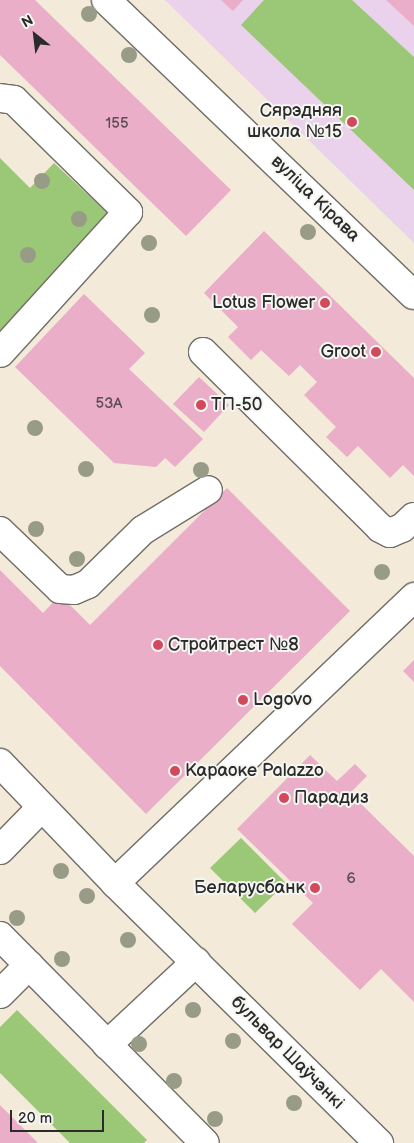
<!DOCTYPE html>
<html>
<head>
<meta charset="utf-8">
<style>
	body { margin:0 }
	#map { position:relative; width:414px; height:1143px; overflow:hidden; background:#f3ead9; font-family:"Balsamiq Sans",sans-serif }
	div>[style] { position:absolute }
	[style*='--x'] { left:calc(var(--x)*1px); top:calc(var(--y)*1px); width:calc(var(--w)*1px); rotate:calc(var(--a)*1deg) }
	.built>* { inset:0; background:#ead1ec }
	.green>* { inset:0; background:#9bc876 }
	.building>* { inset:0; background:#eaaec8 }
	.roads { filter:drop-shadow(1px 0 #716e68) drop-shadow(-1px 0 #716e68) drop-shadow(0 1px #716e68) drop-shadow(0 -1px #716e68) }
	.minor>* { height:28px; margin:-14px; padding:0 14px; transform-origin:14px; border-radius:14px; background:#fff }
	.major>* { height:28px; margin:-14px; padding:0 14px; transform-origin:14px; border-radius:14px; background:#fff }
	.trees>* { width:16px; height:16px; margin:-8px; border-radius:50%; background:#989b86 }
	.dots>* { width:14px; height:14px; translate:-50% -50%; box-sizing:border-box; border:2px solid #f6f6f2; border-radius:50% }
	span { translate:-50% -50%; white-space:nowrap; text-align:center; line-height:1.15; -webkit-text-stroke:4px #f6f6f2; paint-order:stroke }
	.number-label { font-size:15px; color:#5b4c52 }
	.number-label span { -webkit-text-stroke-width:0 }
	.poi-label { font-size:18px; color:#2b2b2b }
	.right { translate:-100% -50%; text-align:right }
	.left { translate:0 -50%; text-align:left }
	.street-label { font-size:18px; color:#2b2b2b }
	.north { position:absolute; left:10px; top:10px; width:50px; height:50px; -webkit-text-stroke:4px #f6f6f2; paint-order:stroke; rotate:331deg; font-size:14px; font-weight:700; line-height:20px; text-align:center; color:#2b2b2b }
	.north::after { content:''; display:block; margin:auto; width:18px; height:22px; background:#2b2b2b; clip-path:polygon(50% 0,100% 100%,50% 72%,0 100%) }
	.scale { position:absolute; left:10px; top:1110px; width:94px; height:22px; box-sizing:border-box; border:2px solid #2b2b2b; border-top:0; padding-left:6px; font-size:15px; line-height:18px; white-space:nowrap; color:#2b2b2b; -webkit-text-stroke:4px #f6f6f2; paint-order:stroke }
</style>
</head>
<body>
<div id="map">
	<div class="built">
		<div style="clip-path:polygon(165px 0,414px 0,414px 243px)"></div>
	</div>
	<div class="green">
		<div style="clip-path:polygon(264px 0,352px 0,414px 57px,414px 190px,241px 25px)"></div>
		<div style="clip-path:polygon(0 158px,30px 188px,54px 163px,113px 218px,0 340px)"></div>
		<div style="clip-path:polygon(241px 838px,286px 883px,255px 913px,210px 868px)"></div>
		<div style="clip-path:polygon(17px 1010px,147px 1140px,144px 1143px,70px 1143px,0 1073px,0 1027px)"></div>
	</div>
	<div class="building">
		<div style="clip-path:polygon(0 0,35px 0,231px 190px,186px 236px,0 55px)"></div>
		<div style="clip-path:polygon(221px 0,243px 0,233px 11px)"></div>
		<div style="clip-path:polygon(386px 0,414px 0,414px 26px)"></div>
		<div style="clip-path:polygon(264px 231px,414px 378px,414px 476px,403px 465px,390px 478px,358px 446px,347px 457px,326px 437px,336px 427px,304px 395px,317px 382px,300px 365px,289px 376px,261px 350px,251px 360px,228px 337px,238px 327px,204px 293px)"></div>
		<div style="clip-path:polygon(84px 294px,145px 353px,129px 369px,203px 439px,175px 467px,165px 458px,156px 467px,114px 463px,15px 367px)"></div>
		<div style="clip-path:polygon(199px 377px,229px 405px,204px 432px,173px 404px)"></div>
		<div style="clip-path:polygon(227px 488px,350px 611px,146px 814px,0 666px,0 570px,43px 613px,60px 595px,90px 625px)"></div>
		<div style="clip-path:polygon(414px 660px,414px 682px,403px 671px)"></div>
		<div style="clip-path:polygon(310px 755px,337px 781px,355px 764px,367px 776px,350px 793px,414px 856px,414px 1002px,381px 969px,360px 990px,292px 924px,313px 903px,237px 829px)"></div>
		<div style="clip-path:polygon(0 1105px,38px 1143px,0 1143px)"></div>
	</div>
	<div class="roads">
		<div class="minor">
			<div style="--x:106;--y:0;--w:426;--a:43.8"></div>
			<div style="--x:0;--y:98;--w:14;--a:8"></div>
			<div style="--x:14;--y:100;--w:160;--a:44.5"></div>
			<div style="--x:128;--y:212;--w:190;--a:132.2"></div>
			<div style="--x:203;--y:352;--w:250;--a:44.8"></div>
			<div style="--x:380;--y:528;--w:11;--a:27"></div>
			<div style="--x:390;--y:533;--w:13;--a:-23"></div>
			<div style="--x:402;--y:528;--w:16;--a:-43"></div>
			<div style="--x:0;--y:531;--w:83;--a:44"></div>
			<div style="--x:60;--y:589;--w:14;--a:4"></div>
			<div style="--x:74;--y:590;--w:15;--a:-23"></div>
			<div style="--x:88;--y:584;--w:77;--a:-44.5"></div>
			<div style="--x:143;--y:530;--w:76;--a:-31.6"></div>
			<div style="--x:0;--y:850;--w:60;--a:-45.7"></div>
			<div style="--x:115;--y:883;--w:414;--a:-43.7"></div>
			<div style="--x:0;--y:994;--w:41;--a:-45"></div>
			<div style="--x:107;--y:1045;--w:122;--a:-43"></div>
		</div>
		<div class="major">
			<div style="--x:0;--y:763;--w:166;--a:46.2"></div>
			<div style="--x:115;--y:883;--w:371;--a:44.6"></div>
			<div style="--x:0;--y:936;--w:291;--a:45.3"></div>
		</div>
	</div>
	<div class="trees">
		<div style="left:89px;top:14px"></div>
		<div style="left:129px;top:55px"></div>
		<div style="left:42px;top:181px"></div>
		<div style="left:79px;top:219px"></div>
		<div style="left:308px;top:232px"></div>
		<div style="left:149px;top:243px"></div>
		<div style="left:28px;top:255px"></div>
		<div style="left:152px;top:315px"></div>
		<div style="left:35px;top:428px"></div>
		<div style="left:86px;top:469px"></div>
		<div style="left:201px;top:470px"></div>
		<div style="left:36px;top:529px"></div>
		<div style="left:77px;top:559px"></div>
		<div style="left:382px;top:572px"></div>
		<div style="left:61px;top:871px"></div>
		<div style="left:87px;top:896px"></div>
		<div style="left:17px;top:918px"></div>
		<div style="left:128px;top:940px"></div>
		<div style="left:62px;top:959px"></div>
		<div style="left:193px;top:1010px"></div>
		<div style="left:233px;top:1041px"></div>
		<div style="left:139px;top:1044px"></div>
		<div style="left:174px;top:1081px"></div>
		<div style="left:294px;top:1103px"></div>
		<div style="left:215px;top:1119px"></div>
	</div>
	<div class="dots">
		<div style="left:352px;top:122px;background:#d1495b"></div>
		<div style="left:325px;top:303px;background:#d1495b"></div>
		<div style="left:376px;top:352px;background:#d1495b"></div>
		<div style="left:201px;top:405px;background:#d1495b"></div>
		<div style="left:158px;top:645px;background:#d1495b"></div>
		<div style="left:243px;top:700px;background:#d1495b"></div>
		<div style="left:175px;top:771px;background:#d1495b"></div>
		<div style="left:284px;top:798px;background:#d1495b"></div>
		<div style="left:315px;top:888px;background:#d1495b"></div>
	</div>
	<div class="number-label">
		<span style="left:117px;top:124px">155</span>
		<span style="left:109px;top:404px">53А</span>
		<span style="left:351px;top:879px">6</span>
	</div>
	<div class="poi-label">
		<span class="right" style="left:342px;top:122px">Сярэдняя<br>школа №15</span>
		<span class="right" style="left:315px;top:303px">Lotus Flower</span>
		<span class="right" style="left:366px;top:352px">Groot</span>
		<span class="left" style="left:211px;top:405px">ТП-50</span>
		<span class="left" style="left:168px;top:645px">Стройтрест №8</span>
		<span class="left" style="left:253px;top:700px">Logovo</span>
		<span class="left" style="left:185px;top:771px">Караоке Palazzo</span>
		<span class="left" style="left:294px;top:798px">Парадиз</span>
		<span class="right" style="left:305px;top:888px">Беларусбанк</span>
	</div>
	<div class="street-label">
		<span style="left:315px;top:199px;rotate:44deg">вуліца Кірава</span>
		<span style="left:287px;top:1053px;rotate:45deg">бульвар Шаўчэнкі</span>
	</div>
	<div class="north">N</div>
	<div class="scale">20 m</div>
</div>
</body>
</html>
